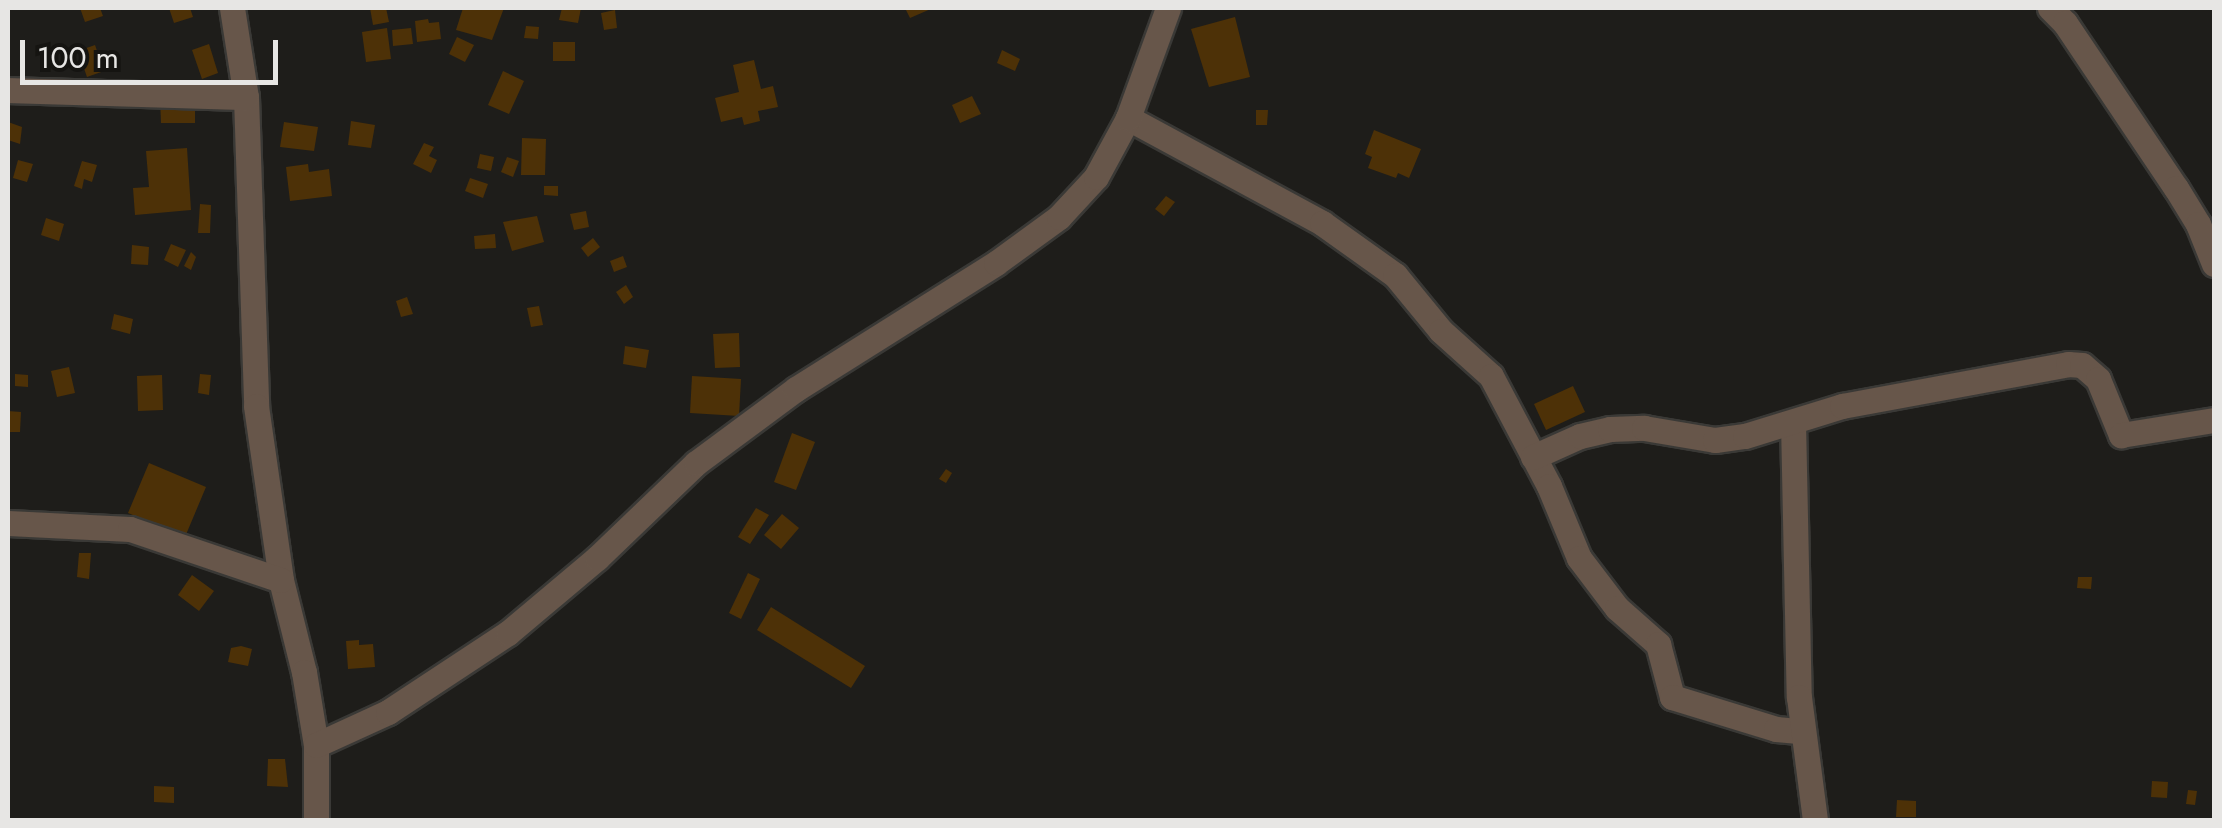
<!DOCTYPE html>
<html>
<head>
<meta charset="utf-8">
<style>
	body { margin:0 }
	#map { position:relative; width:2222px; height:828px; overflow:hidden; background:#1e1d1a; font-family:Jost,sans-serif }
	div>[style] { position:absolute }
	[style*='--x'] { left:calc(var(--x)*1px); top:calc(var(--y)*1px); width:calc(var(--w)*1px); rotate:calc(var(--a)*1deg) }
	.building>* { inset:0; background:#4d3107 }
	.roads { filter:drop-shadow(2px 0 #3a3936) drop-shadow(-2px 0 #3a3936) drop-shadow(0 2px #3a3936) drop-shadow(0 -2px #3a3936) }
	.minor>* { height:25px; margin:-12.5px; padding:0 12.5px; transform-origin:12.5px; border-radius:12.5px; background:#67564a }
	span { translate:-50% -50%; white-space:nowrap; text-align:center; line-height:1.15; -webkit-text-stroke:8px #151411; paint-order:stroke }
	.frame { position:absolute; inset:0; border:10px solid #e7e6e4; pointer-events:none }
	.scale { position:absolute; left:20px; top:40px; width:258px; height:45px; box-sizing:border-box; border:5px solid #e7e6e4; border-top:0; padding-left:12px; font-size:30px; line-height:35px; white-space:nowrap; color:#e7e6e4; -webkit-text-stroke:8px #151411; paint-order:stroke }
</style>
</head>
<body>
<div id="map">
	<div class="building">
		<div style="clip-path:polygon(80px 8px,100px 8px,103px 16px,85px 22px)"></div>
		<div style="clip-path:polygon(169px 8px,190px 8px,193px 17px,174px 23px)"></div>
		<div style="clip-path:polygon(370px 8px,386px 8px,389px 22px,373px 25px)"></div>
		<div style="clip-path:polygon(463px 8px,504px 8px,492px 40px,456px 30px)"></div>
		<div style="clip-path:polygon(562px 8px,581px 8px,578px 23px,559px 20px)"></div>
		<div style="clip-path:polygon(905px 8px,933px 8px,910px 18px)"></div>
		<div style="clip-path:polygon(615px 10px,617px 28px,604px 30px,601px 13px)"></div>
		<div style="clip-path:polygon(1235px 17px,1250px 77px,1209px 87px,1191px 29px)"></div>
		<div style="clip-path:polygon(428px 19px,429px 23px,439px 22px,441px 39px,417px 42px,415px 21px)"></div>
		<div style="clip-path:polygon(526px 26px,539px 27px,538px 39px,524px 38px)"></div>
		<div style="clip-path:polygon(387px 28px,391px 59px,366px 62px,362px 32px)"></div>
		<div style="clip-path:polygon(411px 28px,413px 44px,393px 46px,392px 30px)"></div>
		<div style="clip-path:polygon(457px 37px,474px 45px,465px 62px,449px 54px)"></div>
		<div style="clip-path:polygon(553px 42px,575px 42px,575px 61px,553px 61px)"></div>
		<div style="clip-path:polygon(209px 44px,218px 73px,202px 79px,192px 50px)"></div>
		<div style="clip-path:polygon(95px 45px,104px 71px,87px 77px,78px 51px)"></div>
		<div style="clip-path:polygon(1002px 50px,1020px 59px,1015px 71px,997px 63px)"></div>
		<div style="clip-path:polygon(754px 60px,761px 89px,773px 86px,778px 107px,758px 111px,760px 121px,744px 125px,742px 117px,721px 122px,715px 98px,739px 92px,733px 65px)"></div>
		<div style="clip-path:polygon(503px 71px,524px 81px,509px 114px,488px 105px)"></div>
		<div style="clip-path:polygon(972px 96px,981px 114px,960px 123px,952px 105px)"></div>
		<div style="clip-path:polygon(160px 98px,195px 98px,195px 123px,161px 123px)"></div>
		<div style="clip-path:polygon(1256px 110px,1268px 110px,1267px 125px,1256px 125px)"></div>
		<div style="clip-path:polygon(351px 121px,375px 125px,371px 148px,348px 145px)"></div>
		<div style="clip-path:polygon(8px 122px,22px 127px,20px 144px,8px 140px)"></div>
		<div style="clip-path:polygon(284px 122px,318px 127px,314px 151px,280px 147px)"></div>
		<div style="clip-path:polygon(1374px 130px,1421px 149px,1409px 178px,1398px 173px,1396px 178px,1368px 168px,1372px 157px,1365px 154px)"></div>
		<div style="clip-path:polygon(522px 138px,546px 139px,545px 175px,521px 175px)"></div>
		<div style="clip-path:polygon(424px 143px,434px 147px,429px 156px,437px 160px,431px 173px,413px 164px)"></div>
		<div style="clip-path:polygon(187px 148px,191px 210px,135px 215px,133px 188px,149px 187px,146px 151px)"></div>
		<div style="clip-path:polygon(480px 154px,494px 157px,491px 171px,477px 168px)"></div>
		<div style="clip-path:polygon(507px 157px,519px 161px,513px 177px,501px 172px)"></div>
		<div style="clip-path:polygon(18px 160px,33px 164px,27px 182px,13px 178px)"></div>
		<div style="clip-path:polygon(82px 161px,97px 165px,92px 182px,84px 179px,82px 189px,74px 186px)"></div>
		<div style="clip-path:polygon(308px 164px,309px 172px,329px 169px,332px 196px,290px 201px,286px 167px)"></div>
		<div style="clip-path:polygon(470px 178px,488px 184px,483px 198px,465px 191px)"></div>
		<div style="clip-path:polygon(544px 186px,558px 186px,558px 196px,544px 195px)"></div>
		<div style="clip-path:polygon(1166px 196px,1175px 202px,1164px 216px,1155px 209px)"></div>
		<div style="clip-path:polygon(200px 204px,211px 205px,210px 233px,198px 233px)"></div>
		<div style="clip-path:polygon(586px 211px,589px 227px,574px 230px,570px 214px)"></div>
		<div style="clip-path:polygon(537px 216px,544px 242px,512px 251px,503px 222px)"></div>
		<div style="clip-path:polygon(46px 218px,64px 224px,59px 241px,41px 235px)"></div>
		<div style="clip-path:polygon(495px 234px,496px 248px,475px 249px,474px 236px)"></div>
		<div style="clip-path:polygon(593px 238px,600px 247px,588px 257px,581px 248px)"></div>
		<div style="clip-path:polygon(171px 244px,186px 250px,178px 267px,164px 260px)"></div>
		<div style="clip-path:polygon(132px 245px,149px 247px,148px 265px,131px 264px)"></div>
		<div style="clip-path:polygon(191px 252px,196px 257px,191px 270px,184px 266px)"></div>
		<div style="clip-path:polygon(623px 256px,627px 267px,614px 272px,610px 261px)"></div>
		<div style="clip-path:polygon(626px 285px,633px 297px,624px 304px,616px 292px)"></div>
		<div style="clip-path:polygon(407px 297px,413px 314px,401px 317px,396px 301px)"></div>
		<div style="clip-path:polygon(539px 306px,543px 325px,531px 327px,527px 308px)"></div>
		<div style="clip-path:polygon(114px 314px,133px 319px,130px 334px,111px 329px)"></div>
		<div style="clip-path:polygon(739px 333px,740px 367px,715px 368px,713px 334px)"></div>
		<div style="clip-path:polygon(625px 346px,649px 350px,646px 368px,623px 364px)"></div>
		<div style="clip-path:polygon(69px 367px,75px 393px,57px 397px,51px 371px)"></div>
		<div style="clip-path:polygon(15px 374px,28px 375px,28px 387px,15px 386px)"></div>
		<div style="clip-path:polygon(200px 374px,211px 375px,209px 395px,198px 393px)"></div>
		<div style="clip-path:polygon(162px 375px,163px 410px,138px 411px,137px 376px)"></div>
		<div style="clip-path:polygon(692px 376px,741px 379px,739px 416px,690px 413px)"></div>
		<div style="clip-path:polygon(1573px 386px,1585px 412px,1546px 430px,1534px 404px)"></div>
		<div style="clip-path:polygon(8px 411px,21px 412px,20px 432px,8px 432px)"></div>
		<div style="clip-path:polygon(792px 433px,815px 442px,796px 490px,774px 482px)"></div>
		<div style="clip-path:polygon(149px 463px,206px 487px,185px 537px,128px 513px)"></div>
		<div style="clip-path:polygon(946px 469px,952px 473px,946px 483px,939px 479px)"></div>
		<div style="clip-path:polygon(756px 508px,769px 515px,750px 544px,738px 537px)"></div>
		<div style="clip-path:polygon(782px 514px,799px 528px,781px 549px,764px 535px)"></div>
		<div style="clip-path:polygon(79px 553px,91px 553px,89px 579px,77px 577px)"></div>
		<div style="clip-path:polygon(748px 573px,760px 579px,741px 619px,729px 613px)"></div>
		<div style="clip-path:polygon(192px 575px,214px 591px,199px 611px,178px 595px)"></div>
		<div style="clip-path:polygon(2078px 577px,2092px 577px,2091px 589px,2077px 588px)"></div>
		<div style="clip-path:polygon(771px 607px,865px 666px,851px 688px,757px 630px)"></div>
		<div style="clip-path:polygon(359px 640px,359px 645px,373px 644px,375px 667px,348px 669px,346px 641px)"></div>
		<div style="clip-path:polygon(241px 646px,252px 649px,248px 666px,228px 662px,231px 648px)"></div>
		<div style="clip-path:polygon(268px 759px,285px 759px,288px 787px,267px 786px)"></div>
		<div style="clip-path:polygon(2152px 781px,2168px 782px,2167px 798px,2151px 797px)"></div>
		<div style="clip-path:polygon(154px 786px,174px 787px,174px 803px,154px 802px)"></div>
		<div style="clip-path:polygon(2188px 790px,2197px 791px,2195px 805px,2186px 804px)"></div>
		<div style="clip-path:polygon(1897px 800px,1916px 801px,1916px 817px,1896px 817px)"></div>
	</div>
	<div class="roads">
		<div class="minor">
			<div style="--x:232;--y:8;--w:90;--a:81.1"></div>
			<div style="--x:246;--y:97;--w:309;--a:88.1"></div>
			<div style="--x:256;--y:406;--w:176;--a:81.8"></div>
			<div style="--x:281;--y:580;--w:95;--a:76"></div>
			<div style="--x:304;--y:672;--w:74;--a:80.7"></div>
			<div style="--x:316;--y:745;--w:75;--a:90"></div>
			<div style="--x:2050;--y:8;--w:21;--a:45"></div>
			<div style="--x:2065;--y:23;--w:199;--a:56.1"></div>
			<div style="--x:2176;--y:188;--w:42;--a:58.6"></div>
			<div style="--x:2198;--y:224;--w:43;--a:68.2"></div>
			<div style="--x:8;--y:90;--w:238;--a:1.7"></div>
			<div style="--x:1128;--y:118;--w:221;--a:28.4"></div>
			<div style="--x:1322;--y:223;--w:90;--a:35.5"></div>
			<div style="--x:1395;--y:275;--w:72;--a:50.6"></div>
			<div style="--x:1441;--y:331;--w:67;--a:42"></div>
			<div style="--x:1491;--y:376;--w:124;--a:62.2"></div>
			<div style="--x:1549;--y:486;--w:78;--a:67.4"></div>
			<div style="--x:1579;--y:558;--w:63;--a:52.8"></div>
			<div style="--x:1617;--y:608;--w:55;--a:41.3"></div>
			<div style="--x:1658;--y:644;--w:55;--a:75.2"></div>
			<div style="--x:1672;--y:697;--w:109;--a:17.1"></div>
			<div style="--x:1776;--y:729;--w:25;--a:5"></div>
			<div style="--x:1793;--y:422;--w:275;--a:88.8"></div>
			<div style="--x:1799;--y:697;--w:124;--a:82.6"></div>
			<div style="--x:1533;--y:457;--w:51;--a:-24.1"></div>
			<div style="--x:1580;--y:436;--w:31;--a:-13"></div>
			<div style="--x:1610;--y:429;--w:34;--a:-2"></div>
			<div style="--x:1644;--y:428;--w:72;--a:9.6"></div>
			<div style="--x:1715;--y:440;--w:30;--a:-8"></div>
			<div style="--x:1745;--y:436;--w:102;--a:-17.2"></div>
			<div style="--x:1842;--y:406;--w:230;--a:-10.5"></div>
			<div style="--x:2068;--y:364;--w:14;--a:4"></div>
			<div style="--x:2082;--y:365;--w:21;--a:41"></div>
			<div style="--x:2098;--y:379;--w:61;--a:67.7"></div>
			<div style="--x:2121;--y:435;--w:94;--a:-9.2"></div>
			<div style="--x:8;--y:523;--w:122;--a:2.8"></div>
			<div style="--x:130;--y:529;--w:159;--a:18.7"></div>
			<div style="--x:316;--y:745;--w:79;--a:-24.6"></div>
			<div style="--x:388;--y:712;--w:144;--a:-33.4"></div>
			<div style="--x:508;--y:633;--w:116;--a:-40.1"></div>
			<div style="--x:597;--y:558;--w:137;--a:-43.8"></div>
			<div style="--x:696;--y:463;--w:124;--a:-36.5"></div>
			<div style="--x:796;--y:389;--w:236;--a:-32.2"></div>
			<div style="--x:996;--y:263;--w:78;--a:-36.1"></div>
			<div style="--x:1059;--y:217;--w:54;--a:-47.2"></div>
			<div style="--x:1096;--y:177;--w:67;--a:-61.5"></div>
			<div style="--x:1128;--y:118;--w:117;--a:-70"></div>
		</div>
	</div>
	<div class="frame"></div>
	<div class="scale">100 m</div>
</div>
</body>
</html>
